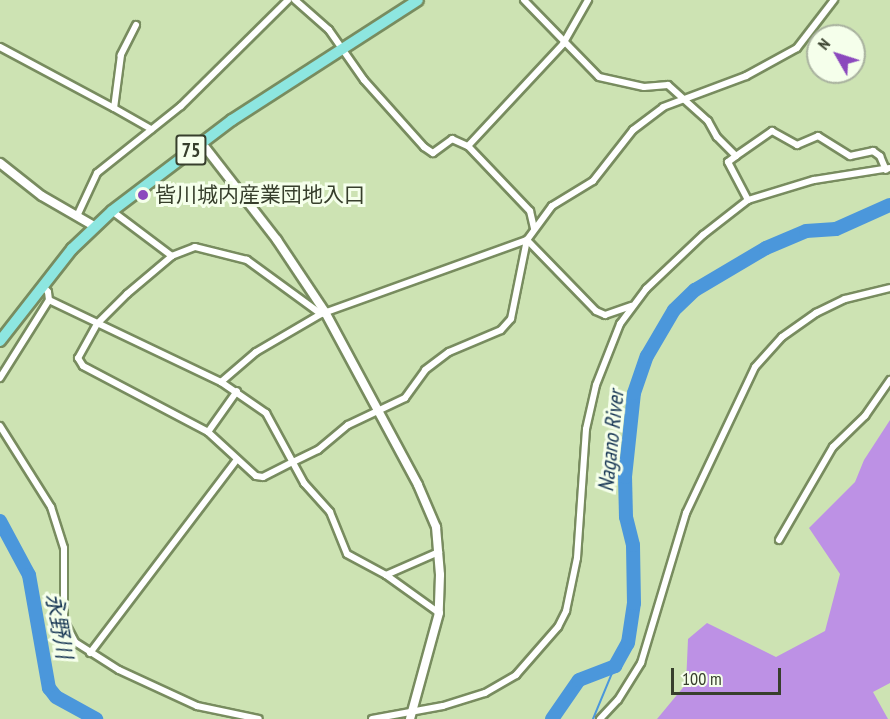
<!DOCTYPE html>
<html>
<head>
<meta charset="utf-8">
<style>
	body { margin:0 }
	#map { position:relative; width:890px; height:719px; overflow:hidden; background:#cde3b3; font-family:"PT Sans Narrow","Noto Sans JP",sans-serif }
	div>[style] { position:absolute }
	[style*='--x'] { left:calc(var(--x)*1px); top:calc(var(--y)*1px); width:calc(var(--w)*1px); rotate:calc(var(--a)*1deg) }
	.forest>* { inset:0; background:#bd91e5 }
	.stream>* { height:2px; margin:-1px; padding:0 1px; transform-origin:1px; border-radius:1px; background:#4b97db }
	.river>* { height:14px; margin:-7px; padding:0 7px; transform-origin:7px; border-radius:7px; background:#4b97db }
	.roads { filter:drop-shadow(2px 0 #788c5f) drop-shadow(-2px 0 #788c5f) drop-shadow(0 2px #788c5f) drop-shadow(0 -2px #788c5f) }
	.minor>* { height:6px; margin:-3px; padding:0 3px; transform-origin:3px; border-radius:3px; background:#fff }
	.tertiary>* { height:8px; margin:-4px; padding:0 4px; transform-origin:4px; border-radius:4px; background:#fff }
	.primary>* { height:10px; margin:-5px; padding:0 5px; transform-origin:5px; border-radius:5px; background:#8de6e0 }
	.dots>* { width:16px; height:16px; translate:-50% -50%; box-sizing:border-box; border:3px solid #f5ffeb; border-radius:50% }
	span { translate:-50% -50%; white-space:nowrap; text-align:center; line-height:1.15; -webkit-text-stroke:6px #f5ffeb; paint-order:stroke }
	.shield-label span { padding:2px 4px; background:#f5ffeb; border:2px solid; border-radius:4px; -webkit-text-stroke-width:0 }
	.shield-label { font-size:20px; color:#373f2c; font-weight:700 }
	.poi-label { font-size:21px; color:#373f2c }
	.left { translate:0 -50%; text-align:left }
	.water-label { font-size:22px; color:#1a3956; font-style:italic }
	.north { position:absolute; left:806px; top:24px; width:60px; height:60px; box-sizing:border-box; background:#f5ffeb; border:2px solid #a9b29f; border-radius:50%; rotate:309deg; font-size:16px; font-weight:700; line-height:24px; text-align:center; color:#373f2c }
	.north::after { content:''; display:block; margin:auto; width:21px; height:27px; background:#8b49bd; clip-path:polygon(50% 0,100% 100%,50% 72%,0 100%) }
	.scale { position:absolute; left:671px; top:668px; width:110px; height:27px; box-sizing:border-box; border:3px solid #373f2c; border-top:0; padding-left:8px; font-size:18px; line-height:21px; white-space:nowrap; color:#373f2c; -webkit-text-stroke:4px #f5ffeb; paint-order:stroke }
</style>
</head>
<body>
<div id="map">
	<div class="forest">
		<div style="clip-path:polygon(890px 420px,890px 683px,873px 692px,888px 719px,657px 719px,686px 684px,688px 639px,707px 623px,776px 657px,825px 631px,840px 574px,809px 528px,855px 482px,864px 460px)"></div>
	</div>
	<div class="stream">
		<div style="--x:593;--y:719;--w:57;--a:-67.5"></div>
	</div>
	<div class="river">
		<div style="--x:0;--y:521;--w:61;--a:61.8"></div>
		<div style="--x:29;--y:575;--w:115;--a:80"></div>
		<div style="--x:49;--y:688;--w:11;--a:52"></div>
		<div style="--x:56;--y:697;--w:46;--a:28.8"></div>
		<div style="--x:552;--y:719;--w:47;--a:-55.3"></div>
		<div style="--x:579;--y:680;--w:39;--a:-21"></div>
		<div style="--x:615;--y:666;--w:26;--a:-61"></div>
		<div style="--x:628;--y:643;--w:40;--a:-81.5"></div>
		<div style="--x:634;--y:603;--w:58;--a:-91"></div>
		<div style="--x:633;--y:545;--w:29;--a:-104"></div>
		<div style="--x:626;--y:517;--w:40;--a:-91.4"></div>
		<div style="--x:625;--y:477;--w:84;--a:-83.9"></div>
		<div style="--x:634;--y:393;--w:39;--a:-71"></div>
		<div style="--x:647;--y:356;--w:53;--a:-59.6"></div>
		<div style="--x:674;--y:310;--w:29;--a:-44"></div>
		<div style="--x:695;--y:290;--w:82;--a:-30.6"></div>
		<div style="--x:766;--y:248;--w:43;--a:-23"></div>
		<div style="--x:806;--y:231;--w:30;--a:-4"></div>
		<div style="--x:836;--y:229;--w:59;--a:-24"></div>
	</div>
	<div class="roads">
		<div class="minor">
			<div style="--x:295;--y:0;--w:45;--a:41.4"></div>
			<div style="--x:329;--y:30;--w:61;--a:55"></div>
			<div style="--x:364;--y:80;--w:90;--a:48.2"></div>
			<div style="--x:424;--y:147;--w:11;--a:34"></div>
			<div style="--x:433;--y:153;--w:24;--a:-36"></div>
			<div style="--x:452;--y:139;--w:17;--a:24"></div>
			<div style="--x:468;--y:146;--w:90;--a:46.4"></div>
			<div style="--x:530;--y:211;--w:18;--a:77"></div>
			<div style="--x:524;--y:0;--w:107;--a:45.8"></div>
			<div style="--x:599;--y:77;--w:46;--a:12.5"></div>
			<div style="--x:644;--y:87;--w:24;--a:-5"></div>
			<div style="--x:668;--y:85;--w:54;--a:42"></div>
			<div style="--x:708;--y:121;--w:18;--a:61"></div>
			<div style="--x:717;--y:137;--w:27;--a:45"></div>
			<div style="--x:736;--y:156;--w:10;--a:143"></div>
			<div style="--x:728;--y:162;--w:43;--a:62.2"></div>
			<div style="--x:136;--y:25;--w:34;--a:117"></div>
			<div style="--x:121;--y:55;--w:53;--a:97.5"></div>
			<div style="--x:114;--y:108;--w:43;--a:29.6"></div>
			<div style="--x:0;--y:47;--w:129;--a:28.2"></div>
			<div style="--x:468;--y:146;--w:139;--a:-47"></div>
			<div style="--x:563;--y:44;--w:51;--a:-60.4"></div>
			<div style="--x:736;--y:156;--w:44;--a:-34.8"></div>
			<div style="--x:772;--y:131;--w:29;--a:29"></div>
			<div style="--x:797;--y:145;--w:23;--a:-23"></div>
			<div style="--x:818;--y:136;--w:38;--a:32"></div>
			<div style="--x:850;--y:156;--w:24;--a:-12"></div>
			<div style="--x:873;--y:151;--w:9;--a:36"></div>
			<div style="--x:880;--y:156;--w:15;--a:67"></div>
			<div style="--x:112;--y:211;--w:75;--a:36.9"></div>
			<div style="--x:78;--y:214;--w:45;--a:-65.1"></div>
			<div style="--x:97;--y:173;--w:107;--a:-38.6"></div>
			<div style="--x:181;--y:106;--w:151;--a:-44.7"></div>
			<div style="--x:527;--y:240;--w:99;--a:45.8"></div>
			<div style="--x:596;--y:311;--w:10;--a:24"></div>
			<div style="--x:605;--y:315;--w:28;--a:-19"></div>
			<div style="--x:42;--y:285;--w:9;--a:49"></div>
			<div style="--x:48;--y:292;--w:8;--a:83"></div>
			<div style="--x:49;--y:300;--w:191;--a:25.5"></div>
			<div style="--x:221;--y:382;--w:55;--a:34.6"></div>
			<div style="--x:266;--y:413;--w:80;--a:61.5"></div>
			<div style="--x:304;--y:483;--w:39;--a:48"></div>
			<div style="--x:330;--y:512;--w:45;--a:68"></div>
			<div style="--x:347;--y:554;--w:44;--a:28.3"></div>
			<div style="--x:386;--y:575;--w:58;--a:-23.5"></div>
			<div style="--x:321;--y:314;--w:92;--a:-143.9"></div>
			<div style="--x:247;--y:260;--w:54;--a:-166"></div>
			<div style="--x:195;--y:247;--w:25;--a:159"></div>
			<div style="--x:172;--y:256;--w:59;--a:139.8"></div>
			<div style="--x:127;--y:294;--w:42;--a:135"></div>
			<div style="--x:97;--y:324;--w:39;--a:119"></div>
			<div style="--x:78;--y:358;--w:9;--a:58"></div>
			<div style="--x:83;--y:366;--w:141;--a:27.8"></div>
			<div style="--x:208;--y:432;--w:65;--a:42.5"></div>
			<div style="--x:256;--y:476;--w:7;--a:8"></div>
			<div style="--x:263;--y:477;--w:34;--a:-27"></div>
			<div style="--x:293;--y:462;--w:28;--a:-26"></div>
			<div style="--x:318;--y:450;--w:39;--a:-40"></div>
			<div style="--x:348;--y:425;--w:63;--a:-25.3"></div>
			<div style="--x:405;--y:398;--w:34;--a:-54"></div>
			<div style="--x:425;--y:370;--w:30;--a:-37"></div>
			<div style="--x:449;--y:352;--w:56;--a:-22.9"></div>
			<div style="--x:501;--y:330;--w:15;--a:-48"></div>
			<div style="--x:511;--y:319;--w:81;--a:-78.6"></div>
			<div style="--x:527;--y:240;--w:42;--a:-53.7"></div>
			<div style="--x:552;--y:206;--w:48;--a:-31.4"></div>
			<div style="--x:593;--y:181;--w:65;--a:-51.9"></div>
			<div style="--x:633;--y:130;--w:38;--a:-37"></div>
			<div style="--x:663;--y:107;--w:89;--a:-20.5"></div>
			<div style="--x:746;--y:76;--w:58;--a:-28.8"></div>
			<div style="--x:797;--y:48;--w:61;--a:-52.4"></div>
			<div style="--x:0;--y:378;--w:92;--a:-57.9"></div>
			<div style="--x:221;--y:382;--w:46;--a:-40.6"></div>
			<div style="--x:256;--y:352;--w:75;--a:-30.3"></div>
			<div style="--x:321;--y:314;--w:219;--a:-19.8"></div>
			<div style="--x:0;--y:426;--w:96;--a:57.8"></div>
			<div style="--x:51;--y:507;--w:43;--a:72.4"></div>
			<div style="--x:64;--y:548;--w:73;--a:90"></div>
			<div style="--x:64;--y:621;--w:24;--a:62"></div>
			<div style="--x:75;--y:642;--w:52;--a:32.5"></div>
			<div style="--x:119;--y:670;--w:86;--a:24.8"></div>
			<div style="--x:197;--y:706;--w:63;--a:11.8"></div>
			<div style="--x:208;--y:432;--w:50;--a:-54.7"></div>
			<div style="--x:779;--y:540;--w:108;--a:-59.9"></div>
			<div style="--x:833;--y:447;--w:45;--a:-44.1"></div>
			<div style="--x:865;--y:416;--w:44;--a:-55.2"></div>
			<div style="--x:386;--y:575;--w:65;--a:35.6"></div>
			<div style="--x:90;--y:653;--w:243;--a:-52.8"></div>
			<div style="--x:372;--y:719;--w:72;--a:-10.4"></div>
			<div style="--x:443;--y:706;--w:44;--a:-17.2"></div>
			<div style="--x:485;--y:693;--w:36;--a:-30"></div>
			<div style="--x:516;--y:675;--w:64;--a:-48.8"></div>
			<div style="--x:558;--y:627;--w:18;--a:-63"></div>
			<div style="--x:566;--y:611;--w:54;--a:-78.3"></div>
			<div style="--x:577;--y:558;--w:129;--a:-86"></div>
			<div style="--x:586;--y:429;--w:45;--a:-77.2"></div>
			<div style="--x:596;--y:385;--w:66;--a:-68.5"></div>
			<div style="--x:620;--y:324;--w:44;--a:-53.4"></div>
			<div style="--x:646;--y:289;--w:79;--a:-43.5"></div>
			<div style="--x:703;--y:235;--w:57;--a:-37.9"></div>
			<div style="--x:748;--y:200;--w:69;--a:-16.9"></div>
			<div style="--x:814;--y:180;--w:77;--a:-9"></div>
			<div style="--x:600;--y:719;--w:26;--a:-47"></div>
			<div style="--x:618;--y:700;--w:44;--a:-58.1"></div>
			<div style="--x:641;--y:663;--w:157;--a:-73.3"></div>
			<div style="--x:686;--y:513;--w:161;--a:-64.7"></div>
			<div style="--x:755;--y:367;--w:40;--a:-48"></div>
			<div style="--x:782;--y:337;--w:42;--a:-35.2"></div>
			<div style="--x:816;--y:313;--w:32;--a:-26"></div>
			<div style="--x:845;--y:299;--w:46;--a:-13.7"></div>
		</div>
		<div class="tertiary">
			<div style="--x:201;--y:142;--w:124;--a:52.2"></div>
			<div style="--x:277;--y:240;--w:87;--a:56.3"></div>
			<div style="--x:325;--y:312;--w:196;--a:61.7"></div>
			<div style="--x:418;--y:485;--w:46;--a:66.8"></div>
			<div style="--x:436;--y:527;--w:48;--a:85.2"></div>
			<div style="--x:440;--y:575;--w:38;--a:92"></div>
			<div style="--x:439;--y:613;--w:110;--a:105.3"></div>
			<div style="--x:0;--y:163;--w:53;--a:38.2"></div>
			<div style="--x:42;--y:196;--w:60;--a:30"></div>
		</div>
		<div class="primary">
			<div style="--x:0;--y:341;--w:117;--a:-52"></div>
			<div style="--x:72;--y:249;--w:55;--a:-43.5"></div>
			<div style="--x:112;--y:211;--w:151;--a:-37.2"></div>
			<div style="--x:232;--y:120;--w:221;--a:-32.8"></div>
		</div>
	</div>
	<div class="dots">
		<div style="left:143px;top:195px;background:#8b49bd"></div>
	</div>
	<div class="shield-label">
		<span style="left:191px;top:150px">75</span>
	</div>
	<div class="poi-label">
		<span class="left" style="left:155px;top:195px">皆川城内産業団地入口</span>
	</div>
	<div class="water-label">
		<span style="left:611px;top:441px;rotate:-84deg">Nagano River</span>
		<span style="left:59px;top:626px;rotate:80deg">永野川</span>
	</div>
	<div class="north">N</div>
	<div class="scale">100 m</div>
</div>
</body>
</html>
